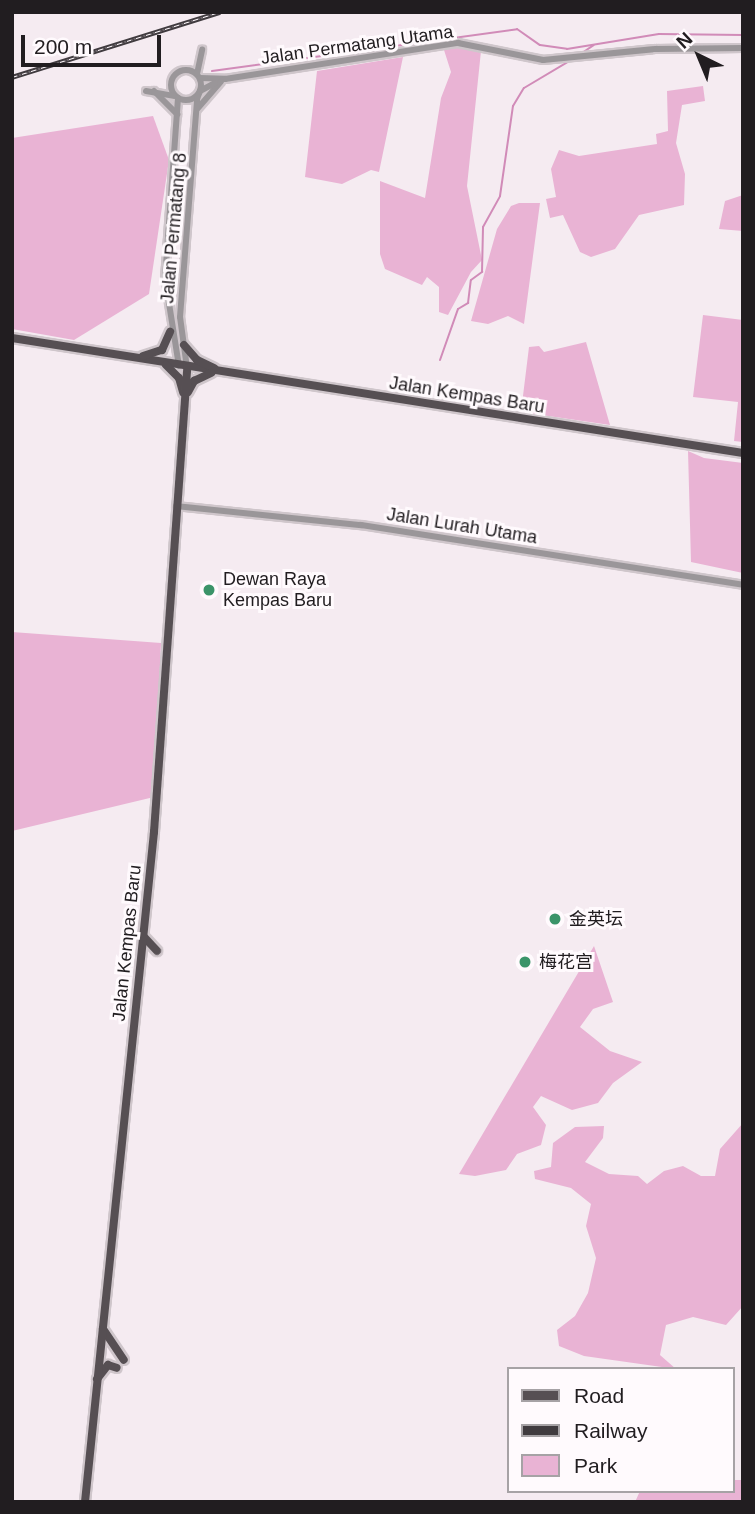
<!DOCTYPE html>
<html>
<head>
<meta charset="utf-8">
<style>
	body { margin:0 }
	#map { position:relative; width:755px; height:1514px; overflow:hidden; background:#f5ebf1; font-family:Helvetica,"Noto Sans SC",sans-serif }
	div>[style] { position:absolute }
	[style*='--x'] { left:calc(var(--x)*1px); top:calc(var(--y)*1px); width:calc(var(--w)*1px); rotate:calc(var(--a)*1deg) }
	.green>* { inset:0; background:#e9b3d4 }
	.stream>* { height:2px; margin:-1px; padding:0 1px; transform-origin:1px; border-radius:1px; background:#d18bb8 }
	.roads { filter:drop-shadow(2px 0 #cfc6cb) drop-shadow(-2px 0 #cfc6cb) drop-shadow(0 2px #cfc6cb) drop-shadow(0 -2px #cfc6cb) }
	.minor>* { height:6px; margin:-3px; padding:0 3px; transform-origin:3px; border-radius:3px; background:#9a9699 }
	.minor>.ring { margin:-3px; padding:0; box-sizing:content-box; background:none; border:6px solid #9a9699; border-radius:50% }
	.major>* { height:8px; margin:-4px; padding:0 4px; transform-origin:4px; border-radius:4px; background:#564f53 }
	.rail>* { height:4.5px; margin-top:-2.25px; transform-origin:0; background:repeating-linear-gradient(90deg,#fffafd 0 5px,#403b3f 0 10px); box-sizing:border-box; border-block:2px solid #403b3f }
	.dots>* { width:19px; height:19px; translate:-50% -50%; box-sizing:border-box; border:4px solid #fffafd; border-radius:50% }
	span { translate:-50% -50%; white-space:nowrap; text-align:center; line-height:1.15; -webkit-text-stroke:6px #fffafd; paint-order:stroke }
	.street-label { font-size:18px; color:#211d20 }
	.poi-label { font-size:18px; color:#211d20 }
	.left { translate:0 -50%; text-align:left }
	.frame { position:absolute; inset:0; border:14px solid #211d20; pointer-events:none }
	.legend { position:absolute; left:507px; top:1367px; width:228px; height:126px; box-sizing:border-box; background:#fffafd; border:2px solid #a6a2a5; margin:0; padding:9px 12px; list-style:none; font-size:21px; color:#211d20 }
	.legend li { display:flex; align-items:center; gap:14px; height:35px }
	.legend b { width:35px; border:2px solid #a6a2a5 }
	.north { position:absolute; left:664px; top:21px; width:70px; height:70px; -webkit-text-stroke:5px #fffafd; paint-order:stroke; rotate:317deg; font-size:19px; font-weight:700; line-height:28px; text-align:center; color:#211d20 }
	.north::after { content:''; display:block; margin:auto; width:24px; height:32px; background:#211d20; clip-path:polygon(50% 0,100% 100%,50% 72%,0 100%) }
	.scale { position:absolute; left:21px; top:35px; width:140px; height:32px; box-sizing:border-box; border:4px solid #211d20; border-top:0; padding-left:9px; font-size:21px; line-height:24px; white-space:nowrap; color:#211d20; -webkit-text-stroke:5px #fffafd; paint-order:stroke }
</style>
</head>
<body>
<div id="map">
	<div class="green">
		<div style="clip-path:polygon(458px 47px,481px 51px,467px 186px,482px 260px,471px 272px,448px 315px,439px 312px,439px 287px,427px 277px,422px 285px,385px 269px,380px 254px,380px 181px,425px 198px,441px 98px,451px 72px,444px 50px)"></div>
		<div style="clip-path:polygon(403px 57px,379px 172px,371px 170px,342px 184px,305px 177px,317px 71px)"></div>
		<div style="clip-path:polygon(703px 86px,705px 101px,682px 105px,676px 143px,685px 174px,684px 205px,639px 215px,615px 249px,591px 257px,580px 252px,563px 215px,550px 218px,546px 199px,556px 197px,551px 169px,559px 150px,579px 156px,657px 144px,656px 134px,668px 131px,667px 91px)"></div>
		<div style="clip-path:polygon(153px 116px,169px 160px,149px 294px,74px 340px,12px 329px,12px 138px)"></div>
		<div style="clip-path:polygon(743px 195px,743px 231px,719px 229px,725px 201px)"></div>
		<div style="clip-path:polygon(519px 203px,540px 203px,524px 324px,508px 316px,488px 324px,471px 321px,497px 229px,511px 206px)"></div>
		<div style="clip-path:polygon(703px 315px,743px 320px,743px 442px,734px 441px,738px 402px,693px 397px)"></div>
		<div style="clip-path:polygon(586px 342px,610px 425px,521px 412px,529px 347px,539px 346px,544px 352px)"></div>
		<div style="clip-path:polygon(688px 451px,704px 458px,743px 463px,743px 573px,691px 562px)"></div>
		<div style="clip-path:polygon(12px 632px,161px 643px,154px 797px,12px 831px)"></div>
		<div style="clip-path:polygon(594px 946px,613px 1002px,593px 1009px,580px 1027px,610px 1051px,642px 1062px,613px 1083px,598px 1103px,572px 1110px,541px 1096px,533px 1107px,546px 1125px,541px 1145px,517px 1154px,506px 1170px,475px 1176px,459px 1174px)"></div>
		<div style="clip-path:polygon(743px 1123px,743px 1306px,726px 1325px,693px 1317px,666px 1325px,660px 1355px,676px 1369px,584px 1356px,559px 1346px,557px 1330px,575px 1316px,588px 1293px,596px 1258px,586px 1226px,591px 1204px,571px 1188px,535px 1179px,534px 1171px,551px 1167px,553px 1143px,575px 1127px,604px 1126px,603px 1138px,585px 1162px,609px 1174px,638px 1176px,647px 1184px,664px 1171px,683px 1166px,701px 1176px,715px 1176px,720px 1149px)"></div>
		<div style="clip-path:polygon(732px 1480px,743px 1480px,743px 1502px,635px 1502px,640px 1491px,732px 1491px)"></div>
	</div>
	<div class="stream">
		<div style="--x:582;--y:53;--w:14;--a:-34"></div>
		<div style="--x:212;--y:71;--w:308;--a:-7.8"></div>
		<div style="--x:517;--y:29;--w:28;--a:35"></div>
		<div style="--x:540;--y:45;--w:27;--a:8"></div>
		<div style="--x:567;--y:49;--w:93;--a:-9.3"></div>
		<div style="--x:659;--y:34;--w:84;--a:0.7"></div>
		<div style="--x:440;--y:360;--w:54;--a:-70.6"></div>
		<div style="--x:458;--y:309;--w:12;--a:-31"></div>
		<div style="--x:468;--y:303;--w:23;--a:-83"></div>
		<div style="--x:471;--y:280;--w:14;--a:-36"></div>
		<div style="--x:482;--y:272;--w:45;--a:-88.7"></div>
		<div style="--x:483;--y:227;--w:35;--a:-61"></div>
		<div style="--x:500;--y:196;--w:91;--a:-81.8"></div>
		<div style="--x:513;--y:106;--w:21;--a:-59"></div>
		<div style="--x:524;--y:88;--w:55;--a:-30.8"></div>
	</div>
	<div class="roads">
		<div class="minor">
			<div class="ring" style="left:171px;top:70px;width:24px;height:24px"></div>
			<div style="--x:197;--y:74;--w:25;--a:-78"></div>
			<div style="--x:200;--y:78;--w:25;--a:2"></div>
			<div style="--x:225;--y:79;--w:236;--a:-8.8"></div>
			<div style="--x:458;--y:43;--w:87;--a:11.3"></div>
			<div style="--x:543;--y:60;--w:114;--a:-5.6"></div>
			<div style="--x:656;--y:49;--w:87;--a:-0.7"></div>
			<div style="--x:146;--y:91;--w:28;--a:10"></div>
			<div style="--x:154;--y:91;--w:33;--a:45"></div>
			<div style="--x:178;--y:98;--w:180;--a:94.1"></div>
			<div style="--x:165;--y:278;--w:89;--a:81"></div>
			<div style="--x:198;--y:108;--w:35;--a:-49"></div>
			<div style="--x:187;--y:368;--w:51;--a:-97.8"></div>
			<div style="--x:180;--y:317;--w:219;--a:-85.5"></div>
			<div style="--x:197;--y:99;--w:9;--a:-69"></div>
			<div style="--x:200;--y:91;--w:17;--a:-28"></div>
			<div style="--x:176;--y:506;--w:186;--a:5.9"></div>
			<div style="--x:361;--y:525;--w:387;--a:8.9"></div>
		</div>
		<div class="major">
			<div style="--x:12;--y:338;--w:740;--a:8.94"></div>
			<div style="--x:184;--y:345;--w:20;--a:49"></div>
			<div style="--x:197;--y:360;--w:19;--a:25"></div>
			<div style="--x:143;--y:356;--w:20;--a:-18"></div>
			<div style="--x:162;--y:350;--w:20;--a:-66"></div>
			<div style="--x:166;--y:365;--w:18;--a:45"></div>
			<div style="--x:179;--y:378;--w:15;--a:74"></div>
			<div style="--x:188;--y:392;--w:13;--a:-61"></div>
			<div style="--x:194;--y:381;--w:19;--a:-25"></div>
			<div style="--x:144;--y:937;--w:19;--a:47"></div>
			<div style="--x:103;--y:1329;--w:37;--a:56"></div>
			<div style="--x:97;--y:1379;--w:18;--a:-52"></div>
			<div style="--x:108;--y:1365;--w:9;--a:18"></div>
			<div style="--x:85;--y:1502;--w:674;--a:-84.12"></div>
			<div style="--x:154;--y:832;--w:465;--a:-85.9"></div>
		</div>
	</div>
	<div class="rail">
		<div style="--x:12;--y:77;--w:218;--a:-17.4"></div>
	</div>
	<div class="dots">
		<div style="left:209px;top:590px;background:#3b9469"></div>
		<div style="left:555px;top:919px;background:#3b9469"></div>
		<div style="left:525px;top:962px;background:#3b9469"></div>
	</div>
	<div class="street-label">
		<span style="left:357px;top:45px;rotate:-8deg">Jalan Permatang Utama</span>
		<span style="left:174px;top:228px;rotate:-85deg">Jalan Permatang 8</span>
		<span style="left:467px;top:395px;rotate:9deg">Jalan Kempas Baru</span>
		<span style="left:462px;top:526px;rotate:9deg">Jalan Lurah Utama</span>
		<span style="left:127px;top:943px;rotate:-84deg">Jalan Kempas Baru</span>
	</div>
	<div class="poi-label">
		<span class="left" style="left:223px;top:590px">Dewan Raya<br>Kempas Baru</span>
		<span class="left" style="left:569px;top:919px">金英坛</span>
		<span class="left" style="left:539px;top:962px">梅花宫</span>
	</div>
	<div class="frame"></div>
	<ul class="legend">
	<li><b style="height:9px;background:#564f53"></b>Road</li>
	<li><b style="height:9px;background:#403b3f"></b>Railway</li>
	<li><b style="height:19px;background:#e9b3d4"></b>Park</li>
	</ul>
	<div class="north">N</div>
	<div class="scale">200 m</div>
</div>
</body>
</html>
